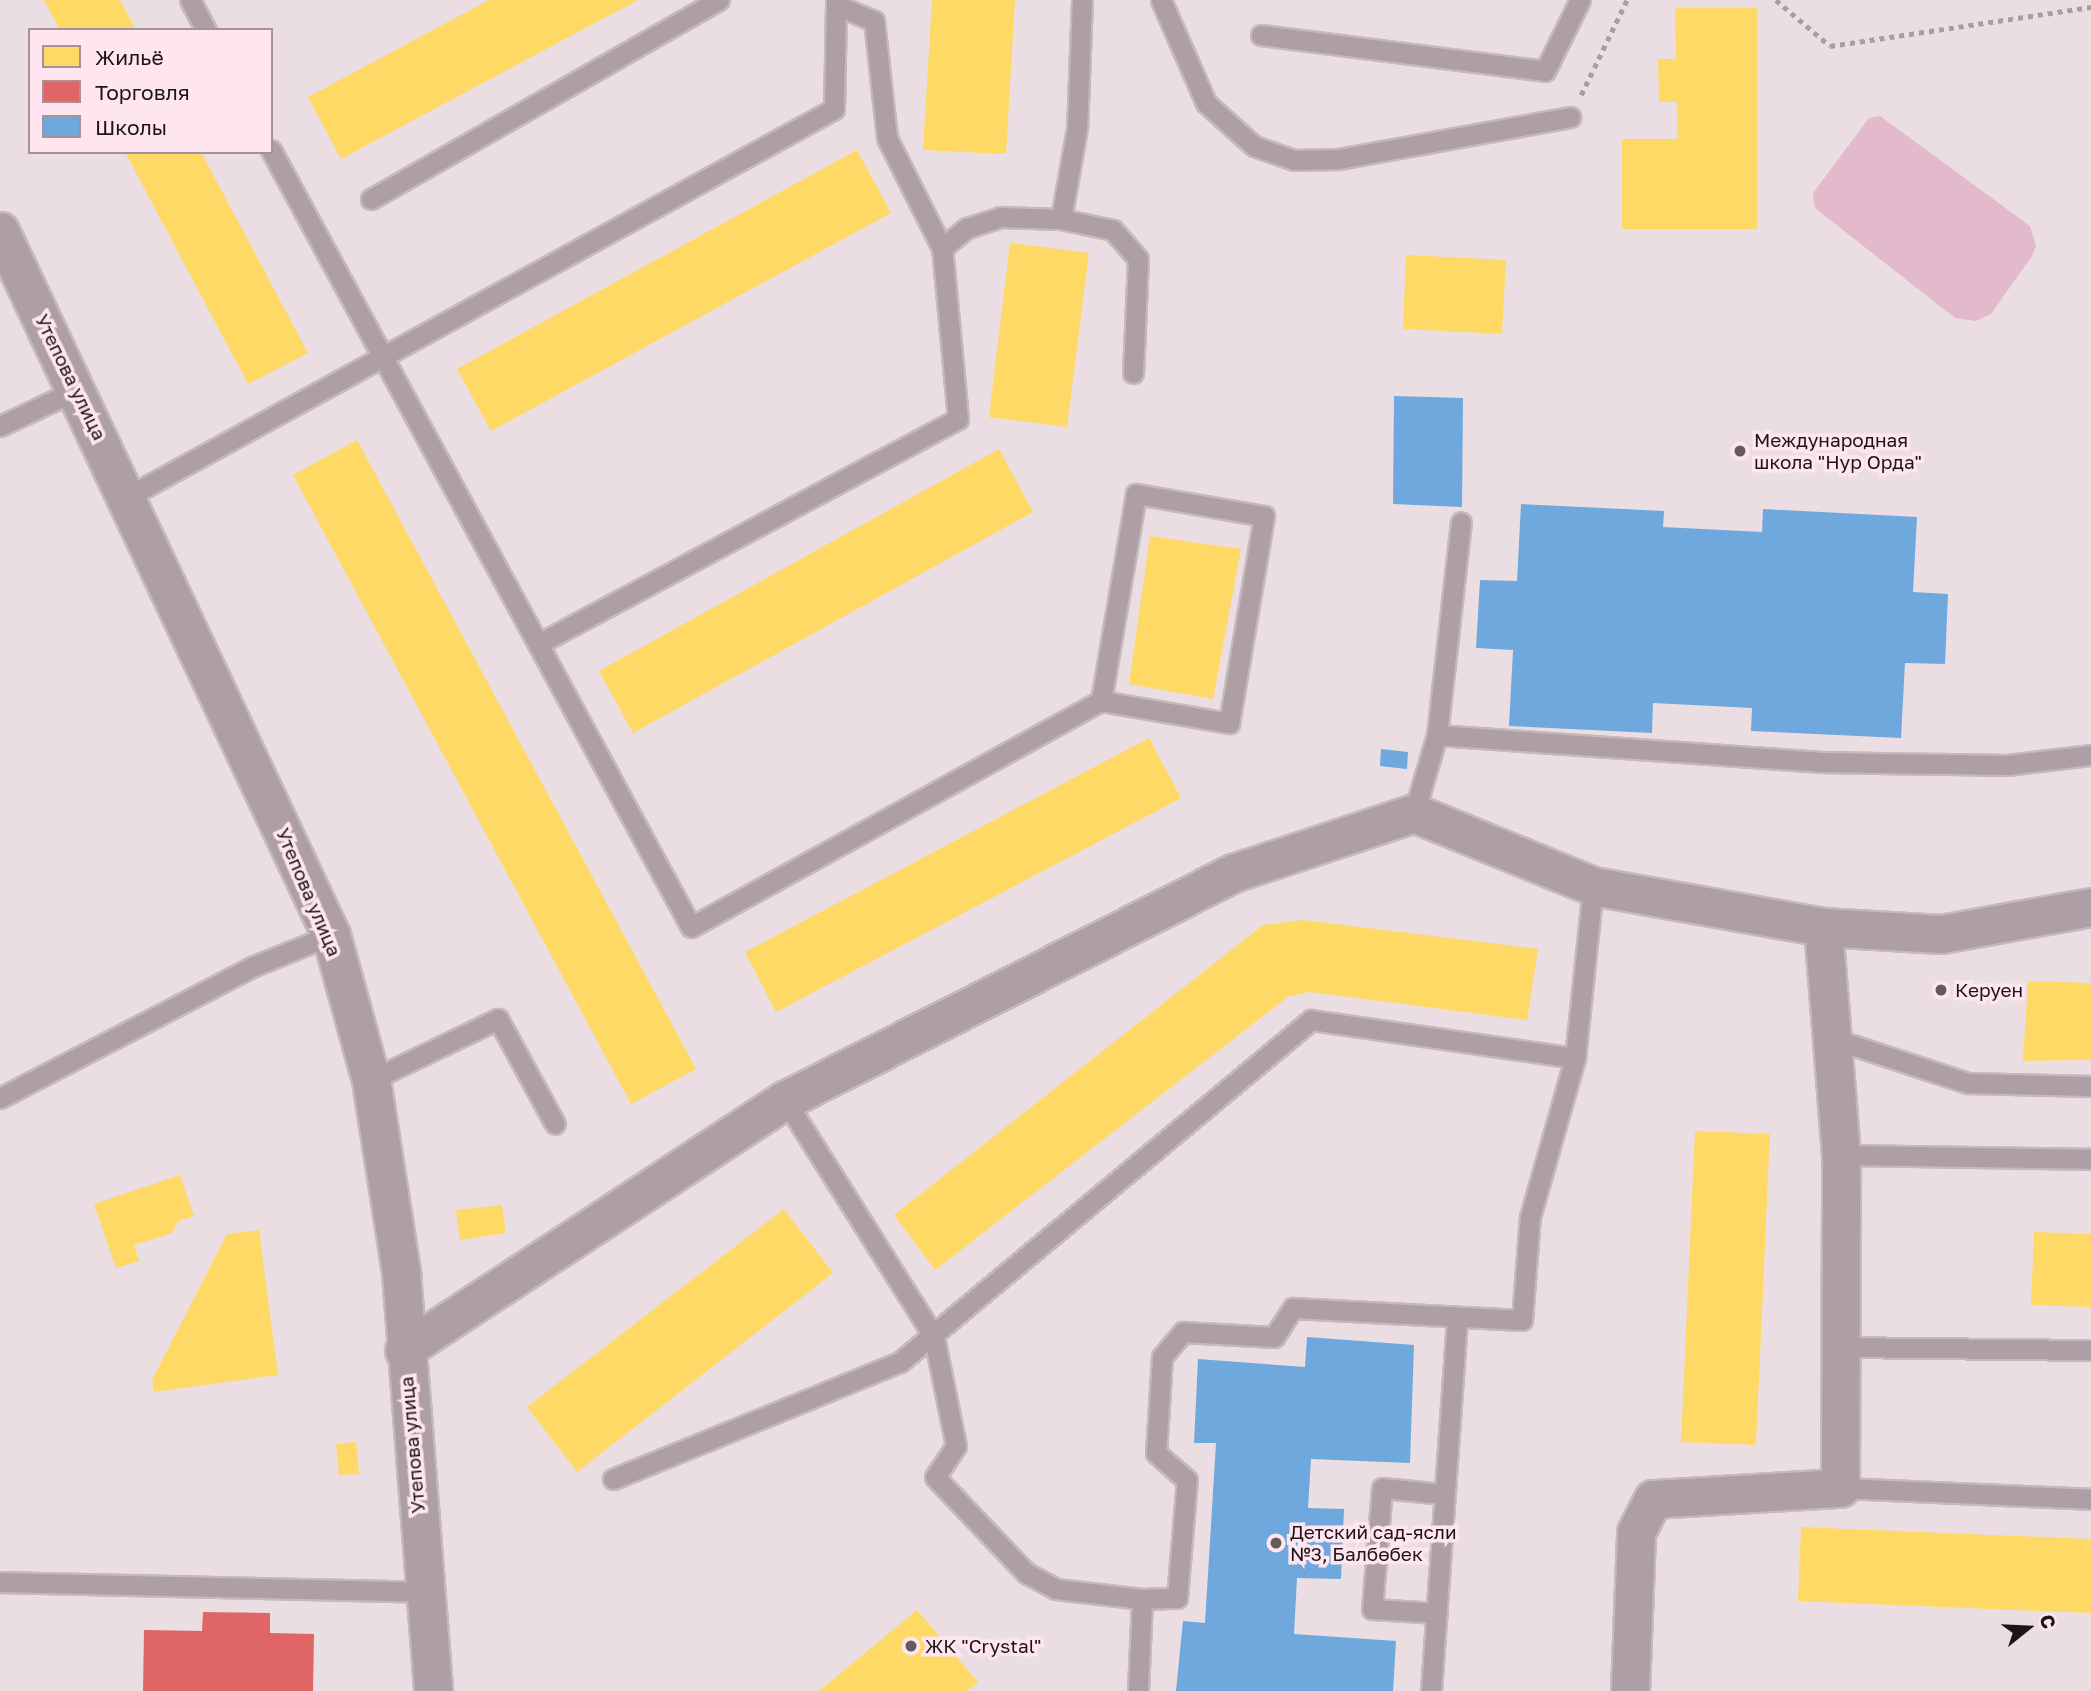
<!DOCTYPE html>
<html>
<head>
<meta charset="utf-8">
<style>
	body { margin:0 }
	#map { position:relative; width:2091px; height:1691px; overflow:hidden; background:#eadee3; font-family:"Golos Text",sans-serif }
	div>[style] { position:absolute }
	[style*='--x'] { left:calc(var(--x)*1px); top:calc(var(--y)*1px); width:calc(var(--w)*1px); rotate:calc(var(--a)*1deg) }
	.green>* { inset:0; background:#e2bacb }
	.homes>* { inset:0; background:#ffd966 }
	.shops>* { inset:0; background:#e06666 }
	.schools>* { inset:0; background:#6fa8dc }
	.path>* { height:4.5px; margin-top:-2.25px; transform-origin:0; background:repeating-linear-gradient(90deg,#aa9da2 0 5px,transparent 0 10px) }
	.roads { filter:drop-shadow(2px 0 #c4babe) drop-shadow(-2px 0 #c4babe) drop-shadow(0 2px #c4babe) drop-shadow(0 -2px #c4babe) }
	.service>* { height:19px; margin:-9.5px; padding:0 9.5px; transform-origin:9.5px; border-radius:9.5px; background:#ae9ea6 }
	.minor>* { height:37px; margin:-18.5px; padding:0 18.5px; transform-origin:18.5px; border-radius:18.5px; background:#ae9ea6 }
	.dots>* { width:19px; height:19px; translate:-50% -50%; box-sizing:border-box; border:4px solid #fee5ef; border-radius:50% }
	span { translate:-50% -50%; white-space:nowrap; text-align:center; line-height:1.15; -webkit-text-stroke:7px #fee5ef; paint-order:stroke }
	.street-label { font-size:19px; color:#1c1417 }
	.poi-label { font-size:19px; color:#1c1417 }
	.left { translate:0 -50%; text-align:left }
	.legend { position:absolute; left:28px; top:28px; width:245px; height:126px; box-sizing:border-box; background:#fee5ef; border:2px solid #a49199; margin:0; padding:9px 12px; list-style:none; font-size:21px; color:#1c1417 }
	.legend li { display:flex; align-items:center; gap:14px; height:35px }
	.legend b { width:35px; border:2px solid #a49199 }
	.north { position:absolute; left:1993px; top:1593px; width:70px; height:70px; -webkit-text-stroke:5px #fee5ef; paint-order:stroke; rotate:72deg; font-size:19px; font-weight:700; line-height:28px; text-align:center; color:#1c1417 }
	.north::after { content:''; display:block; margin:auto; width:24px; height:32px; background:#1c1417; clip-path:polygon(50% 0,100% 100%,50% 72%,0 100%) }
</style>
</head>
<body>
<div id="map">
	<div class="green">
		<div style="clip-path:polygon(1880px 116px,2030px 226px,2036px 246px,2032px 256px,1991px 314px,1976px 321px,1955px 318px,1815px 208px,1813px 193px,1869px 118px)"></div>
	</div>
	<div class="homes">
		<div style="clip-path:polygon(44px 0,120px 0,136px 30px,60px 30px)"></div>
		<div style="clip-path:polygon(489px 0,638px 0,341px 159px,308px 97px)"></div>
		<div style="clip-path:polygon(932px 0,1015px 0,1006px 154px,923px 150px)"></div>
		<div style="clip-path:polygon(1675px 8px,1757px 8px,1757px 229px,1622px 229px,1622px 139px,1677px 139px,1677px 102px,1659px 102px,1658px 59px,1676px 59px)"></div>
		<div style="clip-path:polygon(857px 150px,891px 213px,491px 431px,457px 369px)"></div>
		<div style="clip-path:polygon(125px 152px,201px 152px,308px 353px,248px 384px)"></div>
		<div style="clip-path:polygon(1010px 243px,1089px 253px,1067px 427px,989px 417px)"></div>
		<div style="clip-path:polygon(1406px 255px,1506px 260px,1502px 334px,1403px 329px)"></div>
		<div style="clip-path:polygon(357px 440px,696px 1069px,631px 1104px,293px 475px)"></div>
		<div style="clip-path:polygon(999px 449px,1033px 512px,633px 733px,599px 671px)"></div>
		<div style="clip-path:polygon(1150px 536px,1241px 549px,1213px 699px,1129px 684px)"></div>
		<div style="clip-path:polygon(1149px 738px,1181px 798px,776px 1012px,745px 952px)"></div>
		<div style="clip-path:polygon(1303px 920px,1538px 949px,1527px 1020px,1310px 992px,1289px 996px,935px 1270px,894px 1215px,1263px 925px)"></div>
		<div style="clip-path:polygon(2028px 981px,2091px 983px,2091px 1060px,2023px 1061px)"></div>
		<div style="clip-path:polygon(1695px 1131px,1770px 1134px,1756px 1445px,1681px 1442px)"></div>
		<div style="clip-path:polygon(180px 1175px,194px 1216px,178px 1221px,172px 1233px,134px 1245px,139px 1261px,116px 1268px,94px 1204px)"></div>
		<div style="clip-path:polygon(502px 1205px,506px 1233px,460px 1240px,456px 1210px)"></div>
		<div style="clip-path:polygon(784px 1209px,833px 1273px,577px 1472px,527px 1407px)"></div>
		<div style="clip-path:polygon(259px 1230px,278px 1375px,154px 1392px,152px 1380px,227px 1234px)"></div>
		<div style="clip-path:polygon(2034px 1232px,2091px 1234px,2091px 1307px,2031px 1305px)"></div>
		<div style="clip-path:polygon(356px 1442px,359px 1474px,339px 1475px,336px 1444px)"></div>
		<div style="clip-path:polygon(1801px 1527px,2091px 1539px,2091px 1613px,1798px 1601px)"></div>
		<div style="clip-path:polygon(917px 1610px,978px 1682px,967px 1691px,819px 1691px)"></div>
	</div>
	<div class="shops">
		<div style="clip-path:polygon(203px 1612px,270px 1613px,270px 1633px,314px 1634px,313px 1691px,143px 1691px,144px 1630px,202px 1631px)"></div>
	</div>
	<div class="schools">
		<div style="clip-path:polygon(1394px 396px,1463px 398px,1462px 507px,1393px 504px)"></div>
		<div style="clip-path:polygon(1521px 504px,1664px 511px,1663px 527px,1762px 532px,1763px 509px,1917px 517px,1913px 592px,1948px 594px,1945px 664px,1905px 663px,1901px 738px,1751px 731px,1752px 708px,1653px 703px,1652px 733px,1509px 726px,1513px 650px,1476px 648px,1480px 580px,1517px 581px)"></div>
		<div style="clip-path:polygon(1381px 749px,1408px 752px,1407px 769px,1380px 766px)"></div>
		<div style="clip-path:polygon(1307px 1337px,1414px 1345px,1410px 1463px,1311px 1459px,1308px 1508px,1344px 1509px,1341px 1579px,1297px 1578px,1294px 1634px,1396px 1641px,1393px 1691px,1176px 1691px,1183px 1621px,1205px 1623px,1216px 1443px,1194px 1443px,1198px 1359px,1305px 1367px)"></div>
	</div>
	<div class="path">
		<div style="--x:1776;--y:0;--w:71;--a:40.4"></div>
		<div style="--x:1830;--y:46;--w:264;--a:-8.5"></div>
		<div style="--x:1581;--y:95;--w:106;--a:-64.2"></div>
	</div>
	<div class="roads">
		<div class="service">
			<div style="--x:190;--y:0;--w:34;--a:62"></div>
			<div style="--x:1082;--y:0;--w:128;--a:92.2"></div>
			<div style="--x:1077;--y:128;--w:92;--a:100"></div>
			<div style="--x:1061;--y:219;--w:53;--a:11.9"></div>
			<div style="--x:1113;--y:230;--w:38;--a:49"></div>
			<div style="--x:1138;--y:259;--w:114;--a:92.5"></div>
			<div style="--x:1161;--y:0;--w:112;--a:66.4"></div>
			<div style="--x:1206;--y:103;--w:64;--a:41.9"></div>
			<div style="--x:1254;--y:146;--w:42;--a:19.3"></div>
			<div style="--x:1294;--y:160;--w:45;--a:-1.3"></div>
			<div style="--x:1339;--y:159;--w:235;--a:-10.3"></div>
			<div style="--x:1261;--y:35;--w:286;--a:7.2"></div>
			<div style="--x:1545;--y:71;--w:79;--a:-63.8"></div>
			<div style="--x:271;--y:150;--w:883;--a:61.61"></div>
			<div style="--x:691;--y:927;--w:468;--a:-28.9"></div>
			<div style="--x:1101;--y:701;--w:130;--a:9.8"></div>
			<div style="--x:1229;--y:723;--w:210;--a:-80.4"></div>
			<div style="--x:1264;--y:516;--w:130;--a:-170.2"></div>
			<div style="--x:1136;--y:494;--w:210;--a:99.6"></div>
			<div style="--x:371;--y:199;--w:401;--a:-29.8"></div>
			<div style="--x:942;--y:248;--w:32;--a:-39"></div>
			<div style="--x:967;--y:228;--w:35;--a:-18"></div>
			<div style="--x:1000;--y:217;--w:61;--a:1.9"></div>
			<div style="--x:0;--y:426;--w:84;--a:-25.3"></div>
			<div style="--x:129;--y:496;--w:804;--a:-28.76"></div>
			<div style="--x:834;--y:109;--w:109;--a:-88.9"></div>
			<div style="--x:538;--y:644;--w:476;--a:-28.2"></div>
			<div style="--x:958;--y:419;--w:172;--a:-95.3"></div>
			<div style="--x:942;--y:248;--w:123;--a:-116.6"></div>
			<div style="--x:887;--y:138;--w:118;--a:-96.3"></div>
			<div style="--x:874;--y:21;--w:38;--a:-157"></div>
			<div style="--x:1437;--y:735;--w:383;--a:4"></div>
			<div style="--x:1819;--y:762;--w:188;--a:0.9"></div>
			<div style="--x:2007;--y:765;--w:85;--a:-6.8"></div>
			<div style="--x:1414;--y:813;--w:81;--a:-73.6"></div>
			<div style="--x:1437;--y:735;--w:214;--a:-83.6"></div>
			<div style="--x:1837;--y:1040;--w:138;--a:18.2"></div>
			<div style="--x:1968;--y:1083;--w:123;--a:1.4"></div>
			<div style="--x:371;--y:1080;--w:141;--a:-25.7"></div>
			<div style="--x:498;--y:1019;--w:119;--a:61.5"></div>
			<div style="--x:0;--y:1098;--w:286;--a:-27.5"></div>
			<div style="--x:254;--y:966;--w:83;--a:-21.9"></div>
			<div style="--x:785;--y:1100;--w:280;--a:57.8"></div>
			<div style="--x:934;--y:1337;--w:111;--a:78.6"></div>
			<div style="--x:956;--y:1446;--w:37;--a:124"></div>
			<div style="--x:935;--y:1477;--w:132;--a:46.5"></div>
			<div style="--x:1026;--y:1573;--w:34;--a:28"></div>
			<div style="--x:1056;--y:1589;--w:87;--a:6.6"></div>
			<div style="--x:1841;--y:1155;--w:250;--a:0.9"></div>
			<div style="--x:1843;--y:1347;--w:248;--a:0.7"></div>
			<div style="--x:613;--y:1479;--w:310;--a:-22.2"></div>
			<div style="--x:900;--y:1362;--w:535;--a:-39.76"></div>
			<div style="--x:1311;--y:1020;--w:267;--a:8.2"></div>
			<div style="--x:1840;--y:1488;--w:251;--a:2.5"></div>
			<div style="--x:0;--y:1582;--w:426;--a:1.3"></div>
			<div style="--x:1437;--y:1613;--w:65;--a:-176.5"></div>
			<div style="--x:1372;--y:1609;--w:121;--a:-85.3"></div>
			<div style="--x:1382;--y:1488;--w:62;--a:5.5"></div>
			<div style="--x:1138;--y:1691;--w:92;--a:-87.5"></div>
			<div style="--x:1142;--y:1599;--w:35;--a:-2"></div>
			<div style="--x:1177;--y:1598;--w:118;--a:-85.2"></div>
			<div style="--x:1187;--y:1480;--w:41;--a:-138.9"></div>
			<div style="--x:1156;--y:1453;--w:96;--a:-86.4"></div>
			<div style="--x:1162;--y:1357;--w:33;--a:-50"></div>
			<div style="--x:1183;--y:1332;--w:91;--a:3.1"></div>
			<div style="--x:1274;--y:1337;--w:35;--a:-57"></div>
			<div style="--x:1293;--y:1308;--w:229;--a:3"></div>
			<div style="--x:1522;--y:1320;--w:103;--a:-85.6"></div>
			<div style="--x:1530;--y:1217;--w:165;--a:-74.2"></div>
			<div style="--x:1575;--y:1058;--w:173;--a:-84"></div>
			<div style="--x:1431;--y:1691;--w:375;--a:-86"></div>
		</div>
		<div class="minor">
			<div style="--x:0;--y:231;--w:778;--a:64.82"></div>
			<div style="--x:331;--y:935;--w:150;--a:74.6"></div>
			<div style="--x:371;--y:1080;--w:194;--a:81.1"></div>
			<div style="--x:401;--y:1272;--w:420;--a:85.6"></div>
			<div style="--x:404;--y:1350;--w:456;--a:-33.3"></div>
			<div style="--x:785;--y:1100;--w:502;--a:-26.87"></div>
			<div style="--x:1233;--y:873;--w:191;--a:-18.3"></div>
			<div style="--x:1414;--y:813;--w:193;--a:22.2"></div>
			<div style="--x:1593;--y:886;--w:234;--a:10.1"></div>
			<div style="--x:1823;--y:927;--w:118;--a:3.4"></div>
			<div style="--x:1941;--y:934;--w:152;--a:-10.2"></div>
			<div style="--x:1630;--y:1691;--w:159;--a:-87.8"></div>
			<div style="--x:1636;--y:1532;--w:37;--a:-63"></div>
			<div style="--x:1653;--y:1499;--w:187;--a:-3.4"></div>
			<div style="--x:1840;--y:1488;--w:333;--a:-89.8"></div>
			<div style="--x:1841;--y:1155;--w:229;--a:-94.5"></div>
		</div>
	</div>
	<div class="dots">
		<div style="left:1740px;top:451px;background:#645b5e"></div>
		<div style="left:1941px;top:990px;background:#645b5e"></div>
		<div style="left:1276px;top:1543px;background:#645b5e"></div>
		<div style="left:911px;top:1646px;background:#645b5e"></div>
	</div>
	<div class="street-label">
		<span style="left:71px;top:377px;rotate:64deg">Утепова улица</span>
		<span style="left:309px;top:892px;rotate:67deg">Утепова улица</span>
		<span style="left:412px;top:1445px;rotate:-95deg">Утепова улица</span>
	</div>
	<div class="poi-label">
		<span class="left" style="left:1754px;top:451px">Международная<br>школа "Нур Орда"</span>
		<span class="left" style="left:1955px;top:990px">Керуен</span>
		<span class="left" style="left:1290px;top:1543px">Детский сад-ясли<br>№3, Балбөбек</span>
		<span class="left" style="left:925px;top:1646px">ЖК "Crystal"</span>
	</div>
	<ul class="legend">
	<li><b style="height:19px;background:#ffd966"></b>Жильё</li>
	<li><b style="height:19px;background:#e06666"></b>Торговля</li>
	<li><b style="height:19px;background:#6fa8dc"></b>Школы</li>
	</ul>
	<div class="north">С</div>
</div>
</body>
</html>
